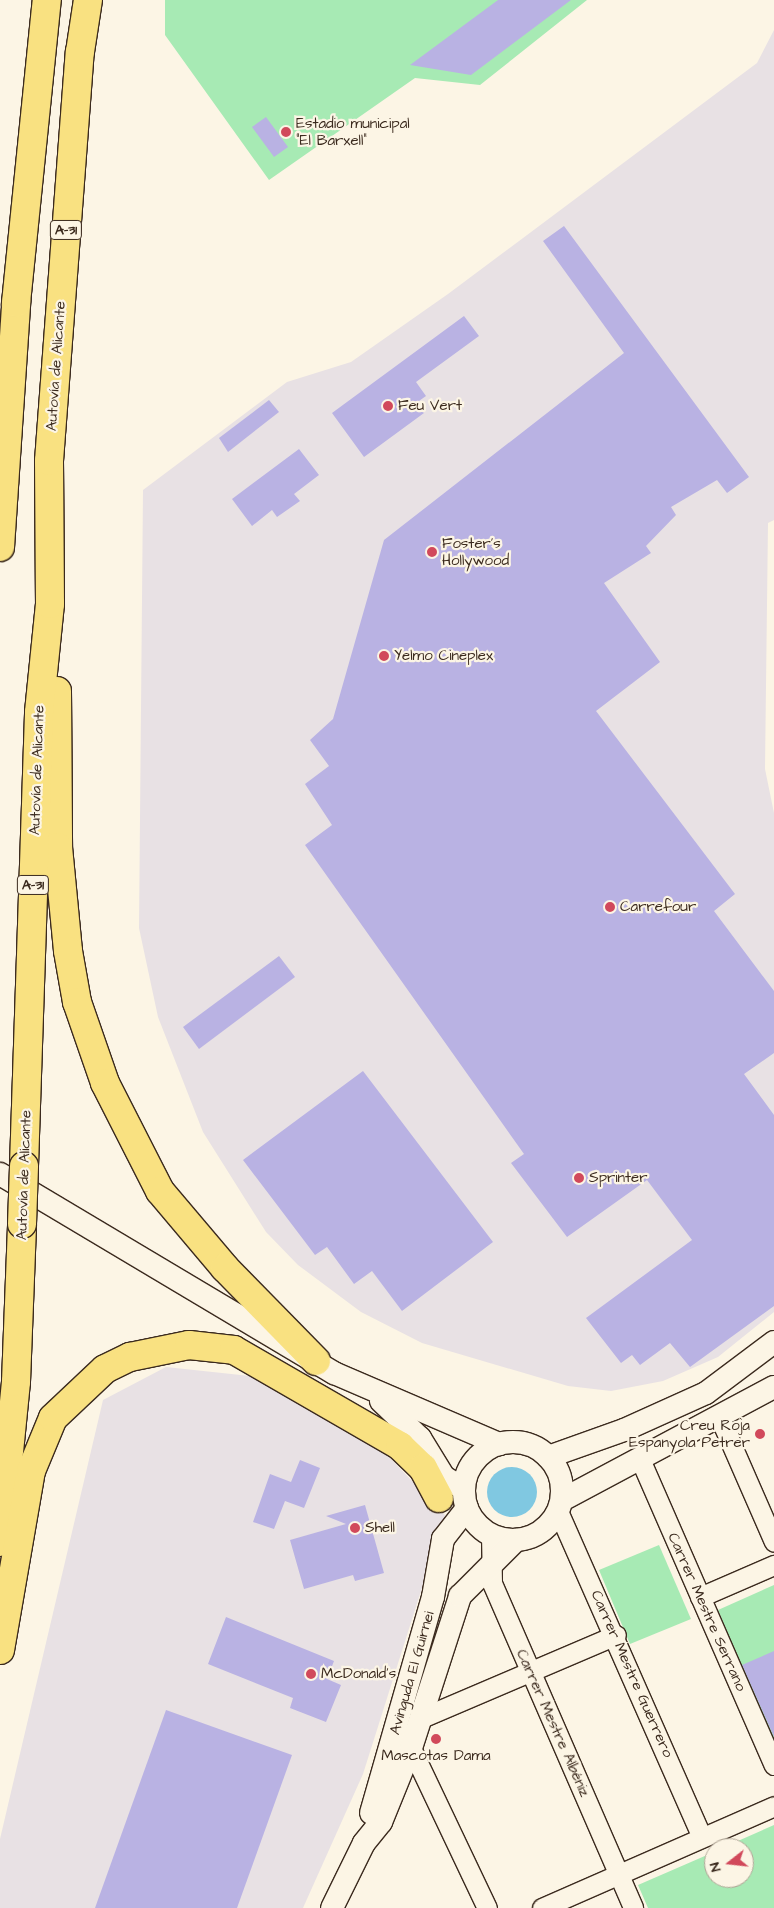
<!DOCTYPE html>
<html>
<head>
<meta charset="utf-8">
<style>
	body { margin:0 }
	#map { position:relative; width:774px; height:1908px; overflow:hidden; background:#fcf5e5; font-family:"Architects Daughter",sans-serif }
	div>[style] { position:absolute }
	[style*='--x'] { left:calc(var(--x)*1px); top:calc(var(--y)*1px); width:calc(var(--w)*1px); rotate:calc(var(--a)*1deg) }
	.built>* { inset:0; background:#e8e1e4 }
	.green>* { inset:0; background:#a7eab4 }
	.water>* { inset:0; background:#80c8e1 }
	.round { border-radius:50% }
	.building>* { inset:0; background:#b9b2e3 }
	.roads { filter:drop-shadow(1px 0 #3b2a1e) drop-shadow(-1px 0 #3b2a1e) drop-shadow(0 1px #3b2a1e) drop-shadow(0 -1px #3b2a1e) }
	.minor>* { height:19px; margin:-9.5px; padding:0 9.5px; transform-origin:9.5px; border-radius:9.5px; background:#fcf5e5 }
	.tertiary>* { height:22px; margin:-11px; padding:0 11px; transform-origin:11px; border-radius:11px; background:#fcf5e5 }
	.tertiary>.ring { margin:-11px; padding:0; box-sizing:content-box; background:none; border:22px solid #fcf5e5; border-radius:50% }
	.motorway>* { height:28px; margin:-14px; padding:0 14px; transform-origin:14px; border-radius:14px; background:#f9e181 }
	.bridges { filter:drop-shadow(1px 0 #3b2a1e) drop-shadow(-1px 0 #3b2a1e) drop-shadow(0 1px #3b2a1e) drop-shadow(0 -1px #3b2a1e) }
	.motorway-bridge>* { height:28px; margin:-14px; padding:0 14px; transform-origin:14px; border-radius:14px; background:#f9e181 }
	.dots>* { width:14px; height:14px; translate:-50% -50%; box-sizing:border-box; border:2px solid #fcf5e5; border-radius:50% }
	span { translate:-50% -50%; white-space:nowrap; text-align:center; line-height:1.15; -webkit-text-stroke:4.5px #fcf5e5; paint-order:stroke }
	.shield-label span { padding:1px 4px; background:#fcf5e5; border:1px solid; border-radius:4px; -webkit-text-stroke-width:0 }
	.shield-label { font-size:14px; color:#3b2a1e; font-weight:700 }
	.poi-label { font-size:15px; color:#3b2a1e }
	.left { translate:0 -50%; text-align:left }
	.right { translate:-100% -50%; text-align:right }
	.street-label { font-size:15px; color:#3b2a1e }
	.north { position:absolute; left:704px; top:1838px; width:50px; height:50px; box-sizing:border-box; background:#fcf5e5; border:1px solid #afa495; border-radius:50%; rotate:254deg; font-size:14px; font-weight:700; line-height:20px; text-align:center; color:#3b2a1e }
	.north::after { content:''; display:block; margin:auto; width:18px; height:22px; background:#d1495b; clip-path:polygon(50% 0,100% 100%,50% 72%,0 100%) }
</style>
</head>
<body>
<div id="map">
	<div class="built">
		<div style="clip-path:polygon(774px 30px,774px 520px,768px 523px,765px 769px,774px 813px,774px 1312px,718px 1357px,663px 1381px,611px 1391px,568px 1386px,422px 1343px,361px 1312px,298px 1265px,266px 1232px,203px 1132px,158px 1017px,139px 928px,143px 490px,287px 382px,351px 362px,448px 294px,757px 63px)"></div>
		<div style="clip-path:polygon(166px 1367px,250px 1376px,388px 1456px,445px 1515px,363px 1774px,303px 1908px,0 1908px,0 1839px,103px 1400px)"></div>
	</div>
	<div class="green">
		<div style="clip-path:polygon(165px 0,587px 0,480px 85px,415px 78px,269px 180px,165px 35px)"></div>
		<div style="clip-path:polygon(659px 1545px,691px 1619px,630px 1644px,599px 1570px)"></div>
		<div style="clip-path:polygon(774px 1585px,774px 1745px,718px 1610px)"></div>
		<div style="clip-path:polygon(774px 1825px,774px 1908px,648px 1908px,638px 1885px,714px 1852px,714px 1878px,744px 1878px,744px 1848px,722px 1848px)"></div>
	</div>
	<div class="water">
		<div class="round" style="left:487px;top:1467px;width:50px;height:50px"></div>
	</div>
	<div class="building">
		<div style="clip-path:polygon(498px 0,571px 0,471px 75px,410px 65px)"></div>
		<div style="clip-path:polygon(266px 117px,288px 147px,274px 157px,252px 127px)"></div>
		<div style="clip-path:polygon(564px 226px,749px 477px,727px 493px,717px 480px,671px 507px,676px 515px,646px 546px,651px 553px,604px 583px,660px 662px,596px 711px,735px 894px,714px 911px,774px 991px,774px 1053px,744px 1074px,774px 1115px,774px 1306px,690px 1367px,670px 1343px,640px 1365px,632px 1355px,621px 1363px,586px 1318px,692px 1240px,647px 1180px,567px 1237px,511px 1163px,524px 1154px,305px 845px,332px 825px,305px 784px,329px 766px,310px 740px,333px 719px,384px 540px,624px 353px,543px 241px)"></div>
		<div style="clip-path:polygon(464px 316px,479px 336px,416px 382px,426px 396px,416px 403px,424px 413px,364px 457px,332px 413px)"></div>
		<div style="clip-path:polygon(269px 400px,279px 412px,228px 452px,219px 438px)"></div>
		<div style="clip-path:polygon(299px 449px,319px 475px,294px 494px,300px 501px,277px 517px,272px 510px,252px 526px,232px 499px)"></div>
		<div style="clip-path:polygon(279px 956px,295px 977px,199px 1049px,183px 1027px)"></div>
		<div style="clip-path:polygon(363px 1071px,493px 1242px,402px 1311px,372px 1271px,354px 1284px,327px 1247px,315px 1255px,243px 1160px)"></div>
		<div style="clip-path:polygon(300px 1460px,320px 1468px,304px 1508px,285px 1501px,274px 1529px,253px 1522px,270px 1474px,291px 1482px)"></div>
		<div style="clip-path:polygon(365px 1505px,384px 1573px,355px 1581px,353px 1575px,304px 1589px,290px 1540px,346px 1524px,326px 1516px)"></div>
		<div style="clip-path:polygon(226px 1617px,334px 1661px,327px 1679px,341px 1685px,326px 1722px,290px 1708px,293px 1698px,208px 1664px)"></div>
		<div style="clip-path:polygon(774px 1651px,774px 1737px,742px 1665px)"></div>
		<div style="clip-path:polygon(166px 1710px,292px 1755px,237px 1908px,95px 1908px)"></div>
	</div>
	<div class="roads">
		<div class="minor">
			<div style="--x:719;--y:1416;--w:137;--a:66.4"></div>
			<div style="--x:640;--y:1459;--w:334;--a:66.4"></div>
			<div style="--x:558;--y:1511;--w:356;--a:66.2"></div>
			<div style="--x:491;--y:1535;--w:48;--a:88.8"></div>
			<div style="--x:492;--y:1583;--w:354;--a:66.5"></div>
			<div style="--x:700;--y:1597;--w:81;--a:-23.4"></div>
			<div style="--x:419;--y:1719;--w:214;--a:-23.1"></div>
			<div style="--x:411;--y:1748;--w:177;--a:64.6"></div>
			<div style="--x:542;--y:1908;--w:253;--a:-23.7"></div>
		</div>
		<div class="tertiary">
			<div style="--x:0;--y:1174;--w:389;--a:30.8"></div>
			<div style="--x:334;--y:1373;--w:180;--a:23.3"></div>
			<div style="--x:381;--y:1401;--w:54;--a:43.5"></div>
			<div style="--x:420;--y:1438;--w:46;--a:58.4"></div>
			<div style="--x:444;--y:1477;--w:23;--a:31"></div>
			<div class="ring" style="left:464px;top:1442px;width:76px;height:76px"></div>
			<div style="--x:548;--y:1457;--w:81;--a:-19.6"></div>
			<div style="--x:624;--y:1430;--w:90;--a:-24.3"></div>
			<div style="--x:706;--y:1393;--w:85;--a:-36.9"></div>
			<div style="--x:562;--y:1500;--w:240;--a:-28.1"></div>
			<div style="--x:371;--y:1813;--w:225;--a:-74"></div>
			<div style="--x:433;--y:1597;--w:59;--a:-80.2"></div>
			<div style="--x:443;--y:1539;--w:39;--a:-52"></div>
			<div style="--x:332;--y:1908;--w:72;--a:-63.8"></div>
			<div style="--x:364;--y:1843;--w:27;--a:-51"></div>
			<div style="--x:381;--y:1822;--w:80;--a:-67.9"></div>
			<div style="--x:411;--y:1748;--w:160;--a:-72.1"></div>
			<div style="--x:460;--y:1596;--w:79;--a:-45"></div>
		</div>
		<div class="motorway">
			<div style="--x:0;--y:547;--w:245;--a:-86.2"></div>
			<div style="--x:16;--y:303;--w:305;--a:-84.2"></div>
			<div style="--x:57;--y:691;--w:156;--a:89.6"></div>
			<div style="--x:58;--y:847;--w:104;--a:84.5"></div>
			<div style="--x:68;--y:951;--w:52;--a:80"></div>
			<div style="--x:77;--y:1002;--w:86;--a:70.9"></div>
			<div style="--x:105;--y:1083;--w:121;--a:63"></div>
			<div style="--x:160;--y:1191;--w:101;--a:49.8"></div>
			<div style="--x:225;--y:1268;--w:130;--a:45.6"></div>
			<div style="--x:24;--y:1166;--w:454;--a:-88.1"></div>
			<div style="--x:39;--y:712;--w:109;--a:-84.2"></div>
			<div style="--x:50;--y:604;--w:143;--a:-90.4"></div>
			<div style="--x:49;--y:461;--w:410;--a:-85.7"></div>
			<div style="--x:80;--y:52;--w:53;--a:-81.3"></div>
			<div style="--x:0;--y:1542;--w:161;--a:-84.3"></div>
			<div style="--x:16;--y:1382;--w:158;--a:-87.8"></div>
			<div style="--x:0;--y:1650;--w:182;--a:-80.2"></div>
			<div style="--x:31;--y:1471;--w:57;--a:-67.5"></div>
			<div style="--x:53;--y:1418;--w:71;--a:-43.3"></div>
			<div style="--x:105;--y:1369;--w:28;--a:-26"></div>
			<div style="--x:130;--y:1357;--w:60;--a:-11.5"></div>
			<div style="--x:189;--y:1345;--w:45;--a:6.3"></div>
			<div style="--x:234;--y:1350;--w:192;--a:30"></div>
			<div style="--x:400;--y:1446;--w:32;--a:44"></div>
			<div style="--x:423;--y:1468;--w:34;--a:62"></div>
		</div>
	</div>
	<div class="bridges">
		<div class="motorway-bridge">
			<div style="--x:22;--y:1224;--w:58;--a:-88"></div>
		</div>
	</div>
	<div class="dots">
		<div style="left:286px;top:132px;background:#d1495b"></div>
		<div style="left:388px;top:406px;background:#d1495b"></div>
		<div style="left:432px;top:552px;background:#d1495b"></div>
		<div style="left:384px;top:656px;background:#d1495b"></div>
		<div style="left:610px;top:907px;background:#d1495b"></div>
		<div style="left:579px;top:1178px;background:#d1495b"></div>
		<div style="left:760px;top:1434px;background:#d1495b"></div>
		<div style="left:355px;top:1528px;background:#d1495b"></div>
		<div style="left:311px;top:1674px;background:#d1495b"></div>
		<div style="left:436px;top:1739px;background:#d1495b"></div>
	</div>
	<div class="shield-label">
		<span style="left:66px;top:230px">A-31</span>
		<span style="left:33px;top:885px">A-31</span>
	</div>
	<div class="poi-label">
		<span class="left" style="left:296px;top:132px">Estadio municipal<br>“El Barxell”</span>
		<span class="left" style="left:398px;top:406px">Feu Vert</span>
		<span class="left" style="left:442px;top:552px">Foster's<br>Hollywood</span>
		<span class="left" style="left:394px;top:656px">Yelmo Cineplex</span>
		<span class="left" style="left:620px;top:907px">Carrefour</span>
		<span class="left" style="left:589px;top:1178px">Sprinter</span>
		<span class="right" style="left:750px;top:1434px">Creu Roja<br>Espanyola Petrer</span>
		<span class="left" style="left:365px;top:1528px">Shell</span>
		<span class="left" style="left:321px;top:1674px">McDonald's</span>
		<span style="left:436px;top:1756px">Mascotas Dama</span>
	</div>
	<div class="street-label">
		<span style="left:56px;top:366px;rotate:-86deg">Autovía de Alicante</span>
		<span style="left:37px;top:770px;rotate:-88deg">Autovía de Alicante</span>
		<span style="left:24px;top:1175px;rotate:-88deg">Autovía de Alicante</span>
		<span style="left:707px;top:1612px;rotate:66deg">Carrer Mestre Serrano</span>
		<span style="left:412px;top:1673px;rotate:-74deg">Avinguda El Guirnei</span>
		<span style="left:632px;top:1674px;rotate:66deg">Carrer Mestre Guerrero</span>
		<span style="left:553px;top:1723px;rotate:66deg">Carrer Mestre Albéniz</span>
	</div>
	<div class="north">N</div>
</div>
</body>
</html>
